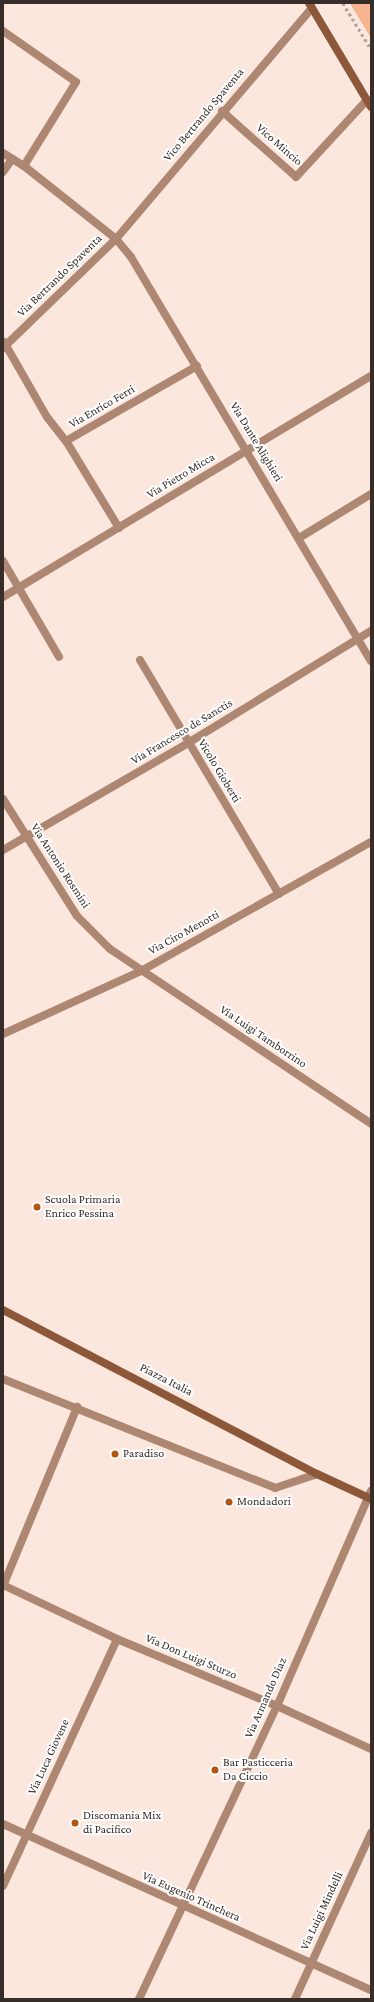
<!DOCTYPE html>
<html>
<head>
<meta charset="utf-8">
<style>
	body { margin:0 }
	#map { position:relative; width:374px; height:2002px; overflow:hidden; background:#fbe7dd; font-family:"Crimson Pro",serif }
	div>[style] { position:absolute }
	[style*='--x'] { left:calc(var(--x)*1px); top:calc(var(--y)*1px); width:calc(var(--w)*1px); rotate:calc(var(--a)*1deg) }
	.green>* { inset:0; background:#f7b491 }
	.path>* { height:2.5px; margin-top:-1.25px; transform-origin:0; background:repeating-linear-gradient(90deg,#b2a29a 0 3px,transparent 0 6px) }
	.street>* { height:8px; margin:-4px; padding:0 4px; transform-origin:4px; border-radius:4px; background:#ae8773 }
	.secondary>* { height:8px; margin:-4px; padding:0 4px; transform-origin:4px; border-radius:4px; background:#8d5739 }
	.dots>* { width:11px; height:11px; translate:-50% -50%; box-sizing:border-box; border:2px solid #fff; border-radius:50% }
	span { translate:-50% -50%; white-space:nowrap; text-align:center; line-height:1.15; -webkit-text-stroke:4px #fff; paint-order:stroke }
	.street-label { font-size:12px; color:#372d29 }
	.poi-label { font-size:12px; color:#372d29 }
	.left { translate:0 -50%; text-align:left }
	.frame { position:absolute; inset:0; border:4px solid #372d29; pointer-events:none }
</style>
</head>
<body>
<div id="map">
	<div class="green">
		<div style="clip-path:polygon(351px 3px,371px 3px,371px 38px,351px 5px)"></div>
	</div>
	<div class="path">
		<div style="--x:343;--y:3;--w:54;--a:58.7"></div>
	</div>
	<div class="street">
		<div style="--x:3;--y:31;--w:89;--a:34.9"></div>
		<div style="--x:76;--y:82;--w:99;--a:121.8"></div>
		<div style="--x:222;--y:111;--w:99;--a:41.7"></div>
		<div style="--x:296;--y:177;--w:105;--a:-47.3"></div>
		<div style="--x:3;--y:153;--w:25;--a:32"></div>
		<div style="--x:24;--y:166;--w:117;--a:38.4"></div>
		<div style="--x:116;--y:239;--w:23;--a:50"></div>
		<div style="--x:131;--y:257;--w:470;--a:59.3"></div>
		<div style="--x:3;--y:172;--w:16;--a:-55"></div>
		<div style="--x:4;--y:342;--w:86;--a:60.2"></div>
		<div style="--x:47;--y:417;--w:31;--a:52"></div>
		<div style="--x:3;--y:348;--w:157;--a:-44"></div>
		<div style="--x:116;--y:239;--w:303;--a:-49.7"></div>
		<div style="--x:119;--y:528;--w:102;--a:-121.3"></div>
		<div style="--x:66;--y:441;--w:151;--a:-29.8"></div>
		<div style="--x:299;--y:538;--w:84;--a:-31.4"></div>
		<div style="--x:3;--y:561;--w:111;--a:59.7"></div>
		<div style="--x:3;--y:597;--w:429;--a:-31"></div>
		<div style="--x:140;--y:660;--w:272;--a:59.3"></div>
		<div style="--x:3;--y:799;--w:138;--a:57.7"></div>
		<div style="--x:77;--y:916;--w:47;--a:45"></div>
		<div style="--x:110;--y:949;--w:314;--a:33.8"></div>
		<div style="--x:3;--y:850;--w:214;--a:-30"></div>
		<div style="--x:188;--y:743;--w:215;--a:-31.5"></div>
		<div style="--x:3;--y:1034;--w:152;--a:-24.5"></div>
		<div style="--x:141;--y:971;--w:264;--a:-29.3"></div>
		<div style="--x:3;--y:1379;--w:293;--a:21.8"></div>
		<div style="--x:275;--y:1488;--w:44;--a:-18.4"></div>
		<div style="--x:3;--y:1585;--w:126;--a:25.3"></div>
		<div style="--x:117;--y:1639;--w:173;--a:22.7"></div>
		<div style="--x:277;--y:1706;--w:103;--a:24.6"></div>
		<div style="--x:3;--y:1586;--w:194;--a:-67.5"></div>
		<div style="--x:3;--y:1824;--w:404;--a:24.3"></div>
		<div style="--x:3;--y:1886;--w:272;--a:-65.2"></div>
		<div style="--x:139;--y:1999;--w:324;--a:-64.8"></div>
		<div style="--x:277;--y:1706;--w:235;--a:-66.4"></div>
		<div style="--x:295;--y:1999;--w:183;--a:-65.4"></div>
	</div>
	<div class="secondary">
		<div style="--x:309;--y:3;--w:121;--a:59.2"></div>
		<div style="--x:3;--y:1310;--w:354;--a:27.6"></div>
		<div style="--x:317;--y:1474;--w:60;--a:24.8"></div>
	</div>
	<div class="dots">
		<div style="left:37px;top:1207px;background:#b4540e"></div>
		<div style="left:115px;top:1454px;background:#b4540e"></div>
		<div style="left:229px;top:1502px;background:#b4540e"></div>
		<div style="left:215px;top:1770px;background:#b4540e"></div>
		<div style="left:75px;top:1823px;background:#b4540e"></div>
	</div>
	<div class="street-label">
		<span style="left:204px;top:115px;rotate:-50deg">Vico Bertrando Spaventa</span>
		<span style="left:279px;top:145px;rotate:41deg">Vico Mincio</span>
		<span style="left:60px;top:276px;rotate:-44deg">Via Bertrando Spaventa</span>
		<span style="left:102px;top:407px;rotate:-30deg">Via Enrico Ferri</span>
		<span style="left:256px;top:442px;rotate:59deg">Via Dante Alighieri</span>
		<span style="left:181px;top:476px;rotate:-31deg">Via Pietro Micca</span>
		<span style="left:182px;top:732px;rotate:-31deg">Via Francesco de Sanctis</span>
		<span style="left:219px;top:771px;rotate:59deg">Vicolo Gioberti</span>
		<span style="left:60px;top:866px;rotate:57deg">Via Antonio Rosmini</span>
		<span style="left:184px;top:933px;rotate:-29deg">Via Ciro Menotti</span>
		<span style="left:263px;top:1037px;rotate:34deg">Via Luigi Tamborrino</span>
		<span style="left:166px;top:1380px;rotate:27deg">Piazza Italia</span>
		<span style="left:191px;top:1657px;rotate:23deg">Via Don Luigi Sturzo</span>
		<span style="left:266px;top:1698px;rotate:-66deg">Via Armando Diaz</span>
		<span style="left:49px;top:1757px;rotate:-65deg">Via Luca Giovene</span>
		<span style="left:191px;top:1897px;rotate:24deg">Via Eugenio Trinchera</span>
		<span style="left:322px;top:1911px;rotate:-65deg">Via Luigi Mindelli</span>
	</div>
	<div class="poi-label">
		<span class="left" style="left:45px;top:1207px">Scuola Primaria<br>Enrico Pessina</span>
		<span class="left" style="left:123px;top:1454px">Paradiso</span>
		<span class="left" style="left:237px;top:1502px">Mondadori</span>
		<span class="left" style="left:223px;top:1770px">Bar Pasticceria<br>Da Ciccio</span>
		<span class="left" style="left:83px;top:1823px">Discomania Mix<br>di Pacifico</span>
	</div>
	<div class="frame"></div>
</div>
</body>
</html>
